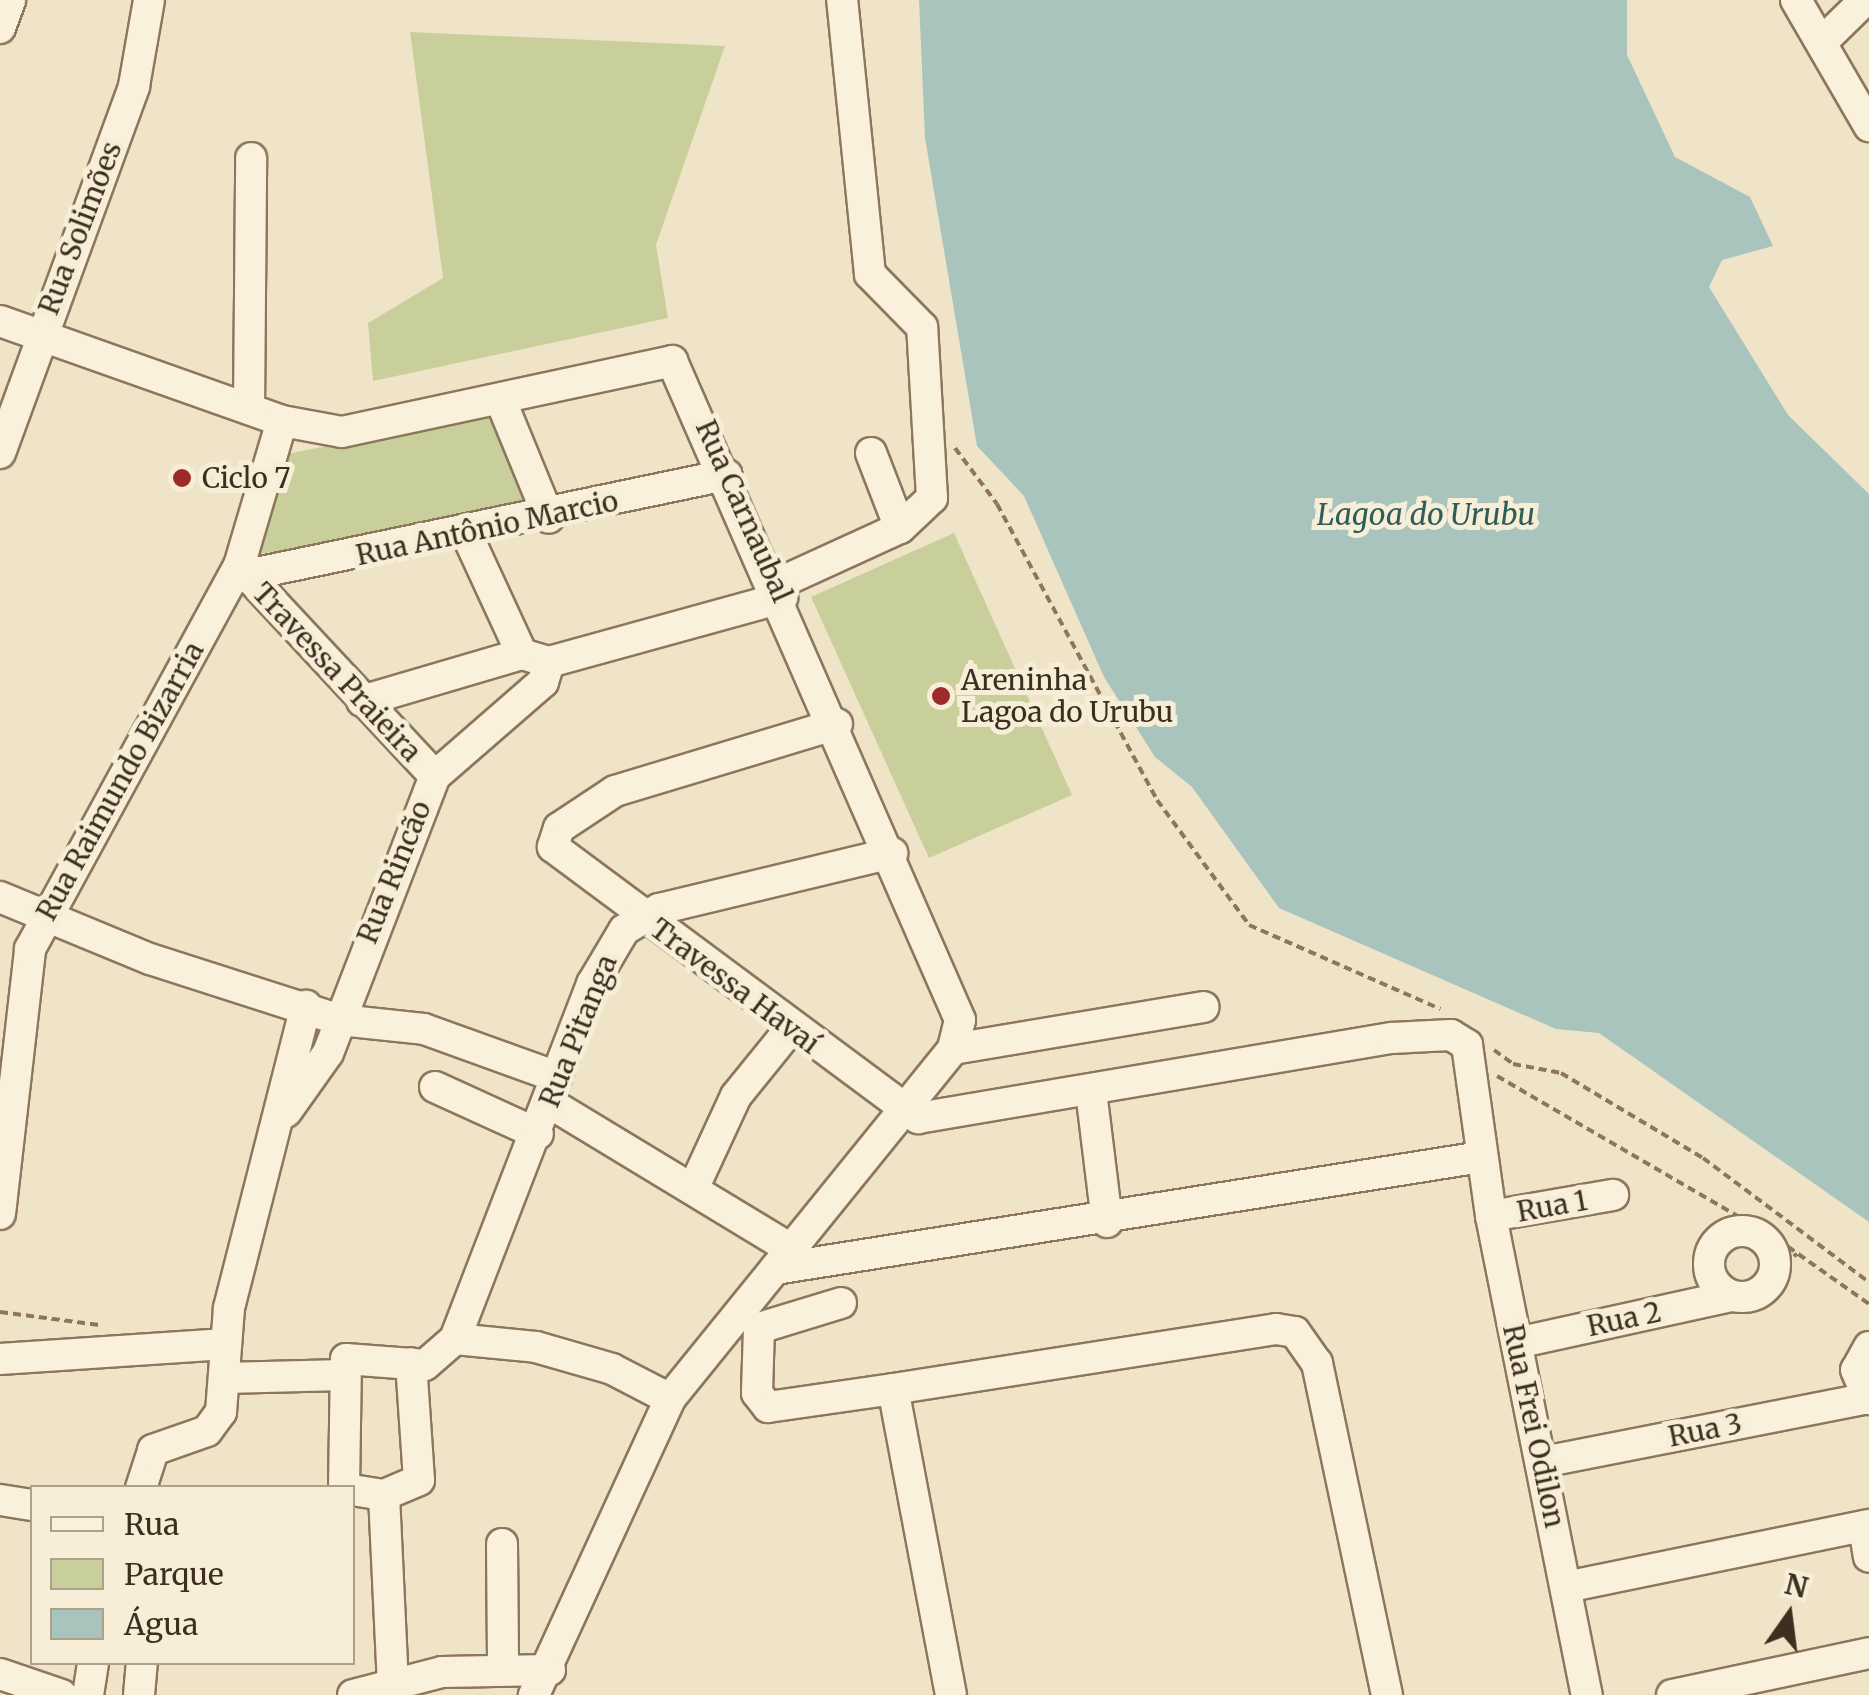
<!DOCTYPE html>
<html>
<head>
<meta charset="utf-8">
<style>
	body { margin:0 }
	#map { position:relative; width:1869px; height:1695px; overflow:hidden; background:#f0e4c8; font-family:Merriweather,serif }
	div>[style] { position:absolute }
	[style*='--x'] { left:calc(var(--x)*1px); top:calc(var(--y)*1px); width:calc(var(--w)*1px); rotate:calc(var(--a)*1deg) }
	.green>* { inset:0; background:#c9cf9b }
	.water>* { inset:0; background:#a9c4bc }
	.path>* { height:4px; margin-top:-2px; transform-origin:0; background:repeating-linear-gradient(90deg,#8d765c 0 8px,transparent 0 13px) }
	.roads { filter:drop-shadow(2px 0 #8d765c) drop-shadow(-2px 0 #8d765c) drop-shadow(0 2px #8d765c) drop-shadow(0 -2px #8d765c) }
	.minor>* { height:30px; margin:-15px; padding:0 15px; transform-origin:15px; border-radius:15px; background:#faf1dc }
	.minor>.ring { margin:-15px; padding:0; box-sizing:content-box; background:none; border:30px solid #faf1dc; border-radius:50% }
	.dots>* { width:28px; height:28px; translate:-50% -50%; box-sizing:border-box; border:5px solid #f7eed8; border-radius:50% }
	span { translate:-50% -50%; white-space:nowrap; text-align:center; line-height:1.15; -webkit-text-stroke:10px #f7eed8; paint-order:stroke }
	.street-label { font-size:28px; color:#3d2e20 }
	.poi-label { font-size:28px; color:#3d2e20 }
	.left { translate:0 -50%; text-align:left }
	.water-label { font-size:30px; color:#2f5d5a; font-style:italic }
	.legend { position:absolute; left:30px; top:1485px; width:325px; height:180px; box-sizing:border-box; background:#f7eed8; border:2px solid #ada18e; margin:0; padding:12px 18px; list-style:none; font-size:30px; color:#3d2e20 }
	.legend li { display:flex; align-items:center; gap:20px; height:50px }
	.legend b { width:50px; border:2px solid #ada18e }
	.north { position:absolute; left:1739px; top:1565px; width:100px; height:100px; -webkit-text-stroke:8px #f7eed8; paint-order:stroke; rotate:14deg; font-size:28px; font-weight:700; line-height:40px; text-align:center; color:#3d2e20 }
	.north::after { content:''; display:block; margin:auto; width:35px; height:45px; background:#3d2e20; clip-path:polygon(50% 0,100% 100%,50% 72%,0 100%) }
</style>
</head>
<body>
<div id="map">
	<div class="green">
		<div style="clip-path:polygon(410px 32px,725px 46px,656px 245px,668px 318px,373px 381px,368px 323px,443px 278px)"></div>
		<div style="clip-path:polygon(499px 411px,542px 507px,254px 555px,287px 454px)"></div>
		<div style="clip-path:polygon(954px 533px,1072px 795px,929px 858px,811px 597px)"></div>
	</div>
	<div class="water">
		<div style="clip-path:polygon(919px 0,1627px 0,1627px 55px,1675px 157px,1750px 197px,1773px 246px,1722px 260px,1709px 287px,1788px 415px,1869px 494px,1869px 1222px,1599px 1033px,1556px 1029px,1279px 908px,1192px 787px,1155px 757px,1104px 677px,1024px 496px,977px 446px,925px 138px)"></div>
	</div>
	<div class="path">
		<div style="--x:955;--y:448;--w:70;--a:53.1"></div>
		<div style="--x:997;--y:504;--w:336;--a:61.6"></div>
		<div style="--x:1157;--y:800;--w:155;--a:53.6"></div>
		<div style="--x:1249;--y:925;--w:209;--a:23.7"></div>
		<div style="--x:1494;--y:1050;--w:24;--a:36"></div>
		<div style="--x:1513;--y:1064;--w:49;--a:10.6"></div>
		<div style="--x:1561;--y:1073;--w:165;--a:30.9"></div>
		<div style="--x:1703;--y:1158;--w:207;--a:36.8"></div>
		<div style="--x:1497;--y:1076;--w:324;--a:30.2"></div>
		<div style="--x:1777;--y:1239;--w:113;--a:35.2"></div>
		<div style="--x:1774;--y:1273;--w:30;--a:-40"></div>
		<div style="--x:0;--y:1312;--w:100;--a:7.5"></div>
	</div>
	<div class="roads">
		<div class="minor">
			<div style="--x:1796;--y:0;--w:146;--a:59.9"></div>
			<div style="--x:0;--y:28;--w:30;--a:-70"></div>
			<div style="--x:1823;--y:41;--w:59;--a:-44.3"></div>
			<div style="--x:0;--y:321;--w:299;--a:19.5"></div>
			<div style="--x:282;--y:421;--w:61;--a:10.4"></div>
			<div style="--x:342;--y:432;--w:338;--a:-12.1"></div>
			<div style="--x:672;--y:361;--w:719;--a:66.39"></div>
			<div style="--x:960;--y:1020;--w:30;--a:104"></div>
			<div style="--x:953;--y:1049;--w:450;--a:129"></div>
			<div style="--x:670;--y:1399;--w:326;--a:114.7"></div>
			<div style="--x:501;--y:401;--w:126;--a:67.7"></div>
			<div style="--x:249;--y:409;--w:251;--a:-89.5"></div>
			<div style="--x:0;--y:453;--w:391;--a:-69.9"></div>
			<div style="--x:134;--y:86;--w:87;--a:-80.1"></div>
			<div style="--x:871;--y:453;--w:80;--a:68.9"></div>
			<div style="--x:467;--y:535;--w:131;--a:65.2"></div>
			<div style="--x:239;--y:566;--w:287;--a:47"></div>
			<div style="--x:247;--y:575;--w:490;--a:-11.8"></div>
			<div style="--x:777;--y:584;--w:135;--a:-24.5"></div>
			<div style="--x:900;--y:528;--w:44;--a:-43.2"></div>
			<div style="--x:932;--y:498;--w:171;--a:-93.3"></div>
			<div style="--x:922;--y:327;--w:74;--a:-134.5"></div>
			<div style="--x:870;--y:274;--w:275;--a:-95.8"></div>
			<div style="--x:362;--y:701;--w:167;--a:-16.4"></div>
			<div style="--x:522;--y:654;--w:28;--a:17"></div>
			<div style="--x:549;--y:662;--w:242;--a:-15.4"></div>
			<div style="--x:837;--y:724;--w:232;--a:163.2"></div>
			<div style="--x:615;--y:791;--w:67;--a:146.5"></div>
			<div style="--x:559;--y:828;--w:20;--a:108"></div>
			<div style="--x:553;--y:847;--w:455;--a:36.6"></div>
			<div style="--x:918;--y:1118;--w:481;--a:-9.6"></div>
			<div style="--x:1392;--y:1038;--w:59;--a:-2.9"></div>
			<div style="--x:1451;--y:1035;--w:19;--a:32"></div>
			<div style="--x:1467;--y:1045;--w:173;--a:82"></div>
			<div style="--x:1491;--y:1216;--w:489;--a:78.7"></div>
			<div style="--x:0;--y:897;--w:162;--a:22.5"></div>
			<div style="--x:150;--y:959;--w:200;--a:17.8"></div>
			<div style="--x:340;--y:1020;--w:84;--a:6.1"></div>
			<div style="--x:424;--y:1029;--w:141;--a:19.8"></div>
			<div style="--x:953;--y:1049;--w:254;--a:-9.5"></div>
			<div style="--x:435;--y:1087;--w:113;--a:24.5"></div>
			<div style="--x:1091;--y:1091;--w:132;--a:83"></div>
			<div style="--x:548;--y:1102;--w:284;--a:31.2"></div>
			<div style="--x:286;--y:1112;--w:72;--a:-54.6"></div>
			<div style="--x:328;--y:1053;--w:297;--a:-68.9"></div>
			<div style="--x:435;--y:776;--w:143;--a:-41"></div>
			<div style="--x:543;--y:682;--w:21;--a:-73"></div>
			<div style="--x:693;--y:1189;--w:102;--a:-65.2"></div>
			<div style="--x:736;--y:1096;--w:87;--a:-51"></div>
			<div style="--x:0;--y:1214;--w:267;--a:-83.5"></div>
			<div style="--x:30;--y:949;--w:436;--a:-61.4"></div>
			<div style="--x:239;--y:566;--w:151;--a:-73.5"></div>
			<div style="--x:1491;--y:1216;--w:124;--a:-9.8"></div>
			<div class="ring" style="left:1709px;top:1231px;width:36px;height:36px"></div>
			<div style="--x:775;--y:1269;--w:715;--a:-9.01"></div>
			<div style="--x:841;--y:1303;--w:86;--a:163"></div>
			<div style="--x:759;--y:1328;--w:65;--a:91.8"></div>
			<div style="--x:757;--y:1393;--w:18;--a:52"></div>
			<div style="--x:768;--y:1407;--w:126;--a:-8.2"></div>
			<div style="--x:455;--y:1339;--w:381;--a:-68.9"></div>
			<div style="--x:592;--y:984;--w:63;--a:-59.3"></div>
			<div style="--x:624;--y:930;--w:41;--a:-31"></div>
			<div style="--x:659;--y:909;--w:240;--a:-13.5"></div>
			<div style="--x:1517;--y:1343;--w:219;--a:-12.4"></div>
			<div style="--x:1869;--y:1347;--w:26;--a:119"></div>
			<div style="--x:1856;--y:1370;--w:32;--a:66"></div>
			<div style="--x:0;--y:1359;--w:226;--a:-3.8"></div>
			<div style="--x:224;--y:1378;--w:120;--a:-1.4"></div>
			<div style="--x:1543;--y:1462;--w:331;--a:-11.1"></div>
			<div style="--x:141;--y:1488;--w:40;--a:-72"></div>
			<div style="--x:153;--y:1450;--w:57;--a:-19.4"></div>
			<div style="--x:207;--y:1431;--w:24;--a:-54"></div>
			<div style="--x:221;--y:1412;--w:104;--a:-85.6"></div>
			<div style="--x:229;--y:1308;--w:312;--a:-75.7"></div>
			<div style="--x:344;--y:1488;--w:129;--a:-89.1"></div>
			<div style="--x:346;--y:1359;--w:79;--a:4.3"></div>
			<div style="--x:425;--y:1365;--w:40;--a:-41"></div>
			<div style="--x:455;--y:1339;--w:81;--a:5.6"></div>
			<div style="--x:536;--y:1347;--w:79;--a:16.1"></div>
			<div style="--x:612;--y:1369;--w:65;--a:27.3"></div>
			<div style="--x:352;--y:1490;--w:32;--a:9"></div>
			<div style="--x:384;--y:1495;--w:193;--a:87.3"></div>
			<div style="--x:384;--y:1495;--w:38;--a:-23"></div>
			<div style="--x:419;--y:1480;--w:117;--a:-93.9"></div>
			<div style="--x:0;--y:1500;--w:32;--a:9"></div>
			<div style="--x:1864;--y:1526;--w:31;--a:81"></div>
			<div style="--x:502;--y:1544;--w:123;--a:89.5"></div>
			<div style="--x:1566;--y:1587;--w:309;--a:-11.6"></div>
			<div style="--x:0;--y:1674;--w:65;--a:18.7"></div>
			<div style="--x:88;--y:1695;--w:33;--a:-81"></div>
			<div style="--x:139;--y:1695;--w:33;--a:-85"></div>
			<div style="--x:353;--y:1695;--w:92;--a:-14.5"></div>
			<div style="--x:442;--y:1672;--w:108;--a:-1.1"></div>
			<div style="--x:951;--y:1695;--w:311;--a:-100.7"></div>
			<div style="--x:893;--y:1389;--w:388;--a:-8.9"></div>
			<div style="--x:1276;--y:1329;--w:19;--a:9"></div>
			<div style="--x:1295;--y:1332;--w:38;--a:55"></div>
			<div style="--x:1317;--y:1363;--w:339;--a:78.1"></div>
			<div style="--x:1672;--y:1695;--w:201;--a:-12"></div>
		</div>
	</div>
	<div class="dots">
		<div style="left:182px;top:478px;background:#9e2a2b"></div>
		<div style="left:941px;top:696px;background:#9e2a2b"></div>
	</div>
	<div class="street-label">
		<span style="left:80px;top:228px;rotate:-69deg">Rua Solimões</span>
		<span style="left:744px;top:511px;rotate:66deg">Rua Carnaubal</span>
		<span style="left:487px;top:528px;rotate:-12deg">Rua Antônio Marcio</span>
		<span style="left:337px;top:672px;rotate:47deg">Travessa Praieira</span>
		<span style="left:120px;top:781px;rotate:-61deg">Rua Raimundo Bizarria</span>
		<span style="left:394px;top:872px;rotate:-68deg">Rua Rincão</span>
		<span style="left:735px;top:986px;rotate:37deg">Travessa Havaí</span>
		<span style="left:578px;top:1031px;rotate:-68deg">Rua Pitanga</span>
		<span style="left:1552px;top:1206px;rotate:-10deg">Rua 1</span>
		<span style="left:1624px;top:1319px;rotate:-12deg">Rua 2</span>
		<span style="left:1534px;top:1426px;rotate:78deg">Rua Frei Odilon</span>
		<span style="left:1705px;top:1430px;rotate:-11deg">Rua 3</span>
	</div>
	<div class="poi-label">
		<span class="left" style="left:202px;top:478px">Ciclo 7</span>
		<span class="left" style="left:961px;top:696px">Areninha<br>Lagoa do Urubu</span>
	</div>
	<div class="water-label">
		<span style="left:1426px;top:514px">Lagoa do Urubu</span>
	</div>
	<ul class="legend">
	<li><b style="height:12px;background:#faf1dc"></b>Rua</li>
	<li><b style="height:28px;background:#c9cf9b"></b>Parque</li>
	<li><b style="height:28px;background:#a9c4bc"></b>Água</li>
	</ul>
	<div class="north">N</div>
</div>
</body>
</html>
